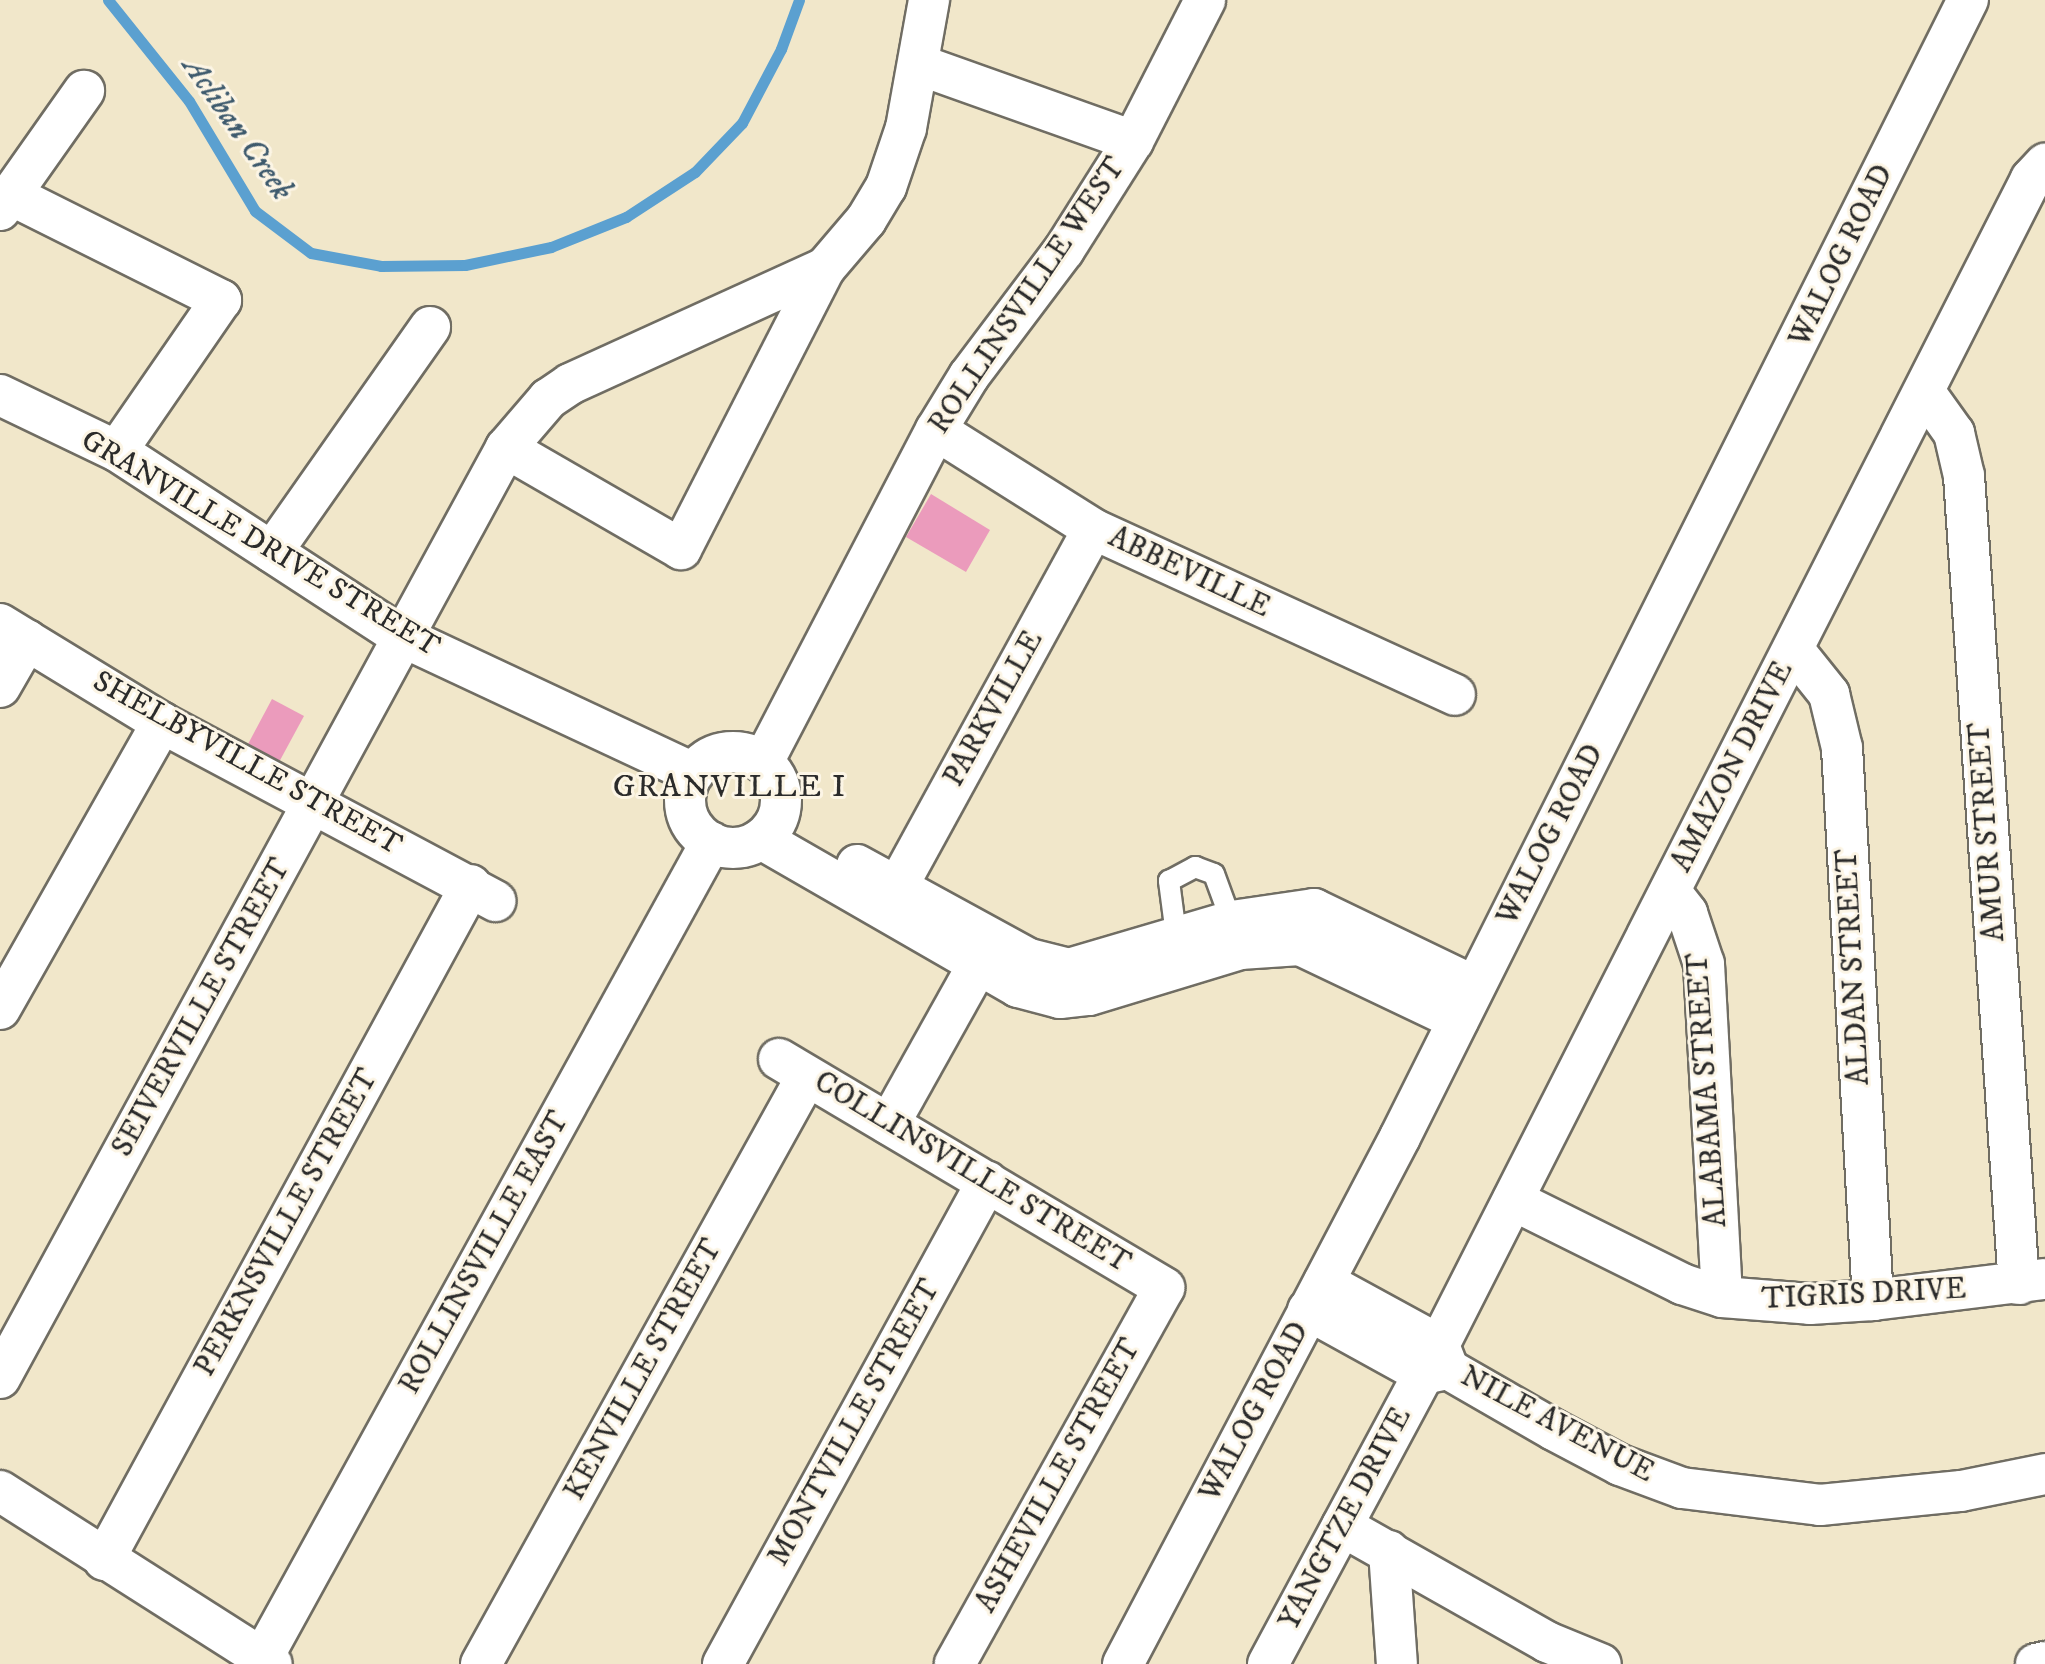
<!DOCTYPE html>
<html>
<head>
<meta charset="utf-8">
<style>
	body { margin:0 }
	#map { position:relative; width:2045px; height:1664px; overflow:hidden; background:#f1e7ca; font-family:"IM FELL DW Pica",serif }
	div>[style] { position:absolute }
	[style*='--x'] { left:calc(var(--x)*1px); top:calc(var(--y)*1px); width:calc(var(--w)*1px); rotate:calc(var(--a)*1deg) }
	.stream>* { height:11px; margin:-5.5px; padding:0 5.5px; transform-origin:5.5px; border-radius:5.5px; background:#5ba0d0 }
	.building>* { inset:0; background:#eb9bbc }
	.roads { filter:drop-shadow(2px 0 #706d63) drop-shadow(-2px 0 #706d63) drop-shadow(0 2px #706d63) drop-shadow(0 -2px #706d63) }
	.lane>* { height:20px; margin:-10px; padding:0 10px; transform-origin:10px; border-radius:10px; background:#fff }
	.street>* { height:40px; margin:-20px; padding:0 20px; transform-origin:20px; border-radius:20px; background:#fff }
	.street>.ring { margin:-20px; padding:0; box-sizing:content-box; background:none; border:40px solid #fff; border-radius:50% }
	span { translate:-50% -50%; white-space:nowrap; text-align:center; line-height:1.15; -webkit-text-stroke:6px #fcf5e5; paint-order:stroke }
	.street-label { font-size:30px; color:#2b2b2b }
	.water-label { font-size:32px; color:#3e5a6d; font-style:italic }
	.neighbourhood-label { font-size:32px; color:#2b2b2b; letter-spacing:2px }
</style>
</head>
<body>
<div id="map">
	<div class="stream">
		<div style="--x:108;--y:0;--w:129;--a:51.3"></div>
		<div style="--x:189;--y:101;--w:128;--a:59"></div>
		<div style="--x:255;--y:211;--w:70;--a:36.9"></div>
		<div style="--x:311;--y:253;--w:71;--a:10.5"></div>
		<div style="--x:381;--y:266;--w:84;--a:-0.7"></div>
		<div style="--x:465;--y:265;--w:88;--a:-11.8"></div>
		<div style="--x:551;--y:247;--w:81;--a:-21.8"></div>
		<div style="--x:626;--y:217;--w:82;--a:-33.1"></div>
		<div style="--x:695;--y:172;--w:68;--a:-46.2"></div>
		<div style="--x:742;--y:123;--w:84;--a:-62.2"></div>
		<div style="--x:781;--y:49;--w:52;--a:-69.8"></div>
	</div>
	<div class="building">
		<div style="clip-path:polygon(931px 494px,990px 530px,966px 572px,906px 537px)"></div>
		<div style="clip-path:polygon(272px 699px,304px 716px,278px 764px,247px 746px)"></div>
	</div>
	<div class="roads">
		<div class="lane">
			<div style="--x:1177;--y:942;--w:62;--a:-97.5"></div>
			<div style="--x:1169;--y:881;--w:30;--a:-28"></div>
			<div style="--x:1195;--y:867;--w:20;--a:20"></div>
			<div style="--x:1214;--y:874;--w:55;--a:69.9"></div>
		</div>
		<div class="street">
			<div style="--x:920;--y:65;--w:226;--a:19.6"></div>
			<div style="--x:11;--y:195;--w:235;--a:26.6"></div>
			<div style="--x:221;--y:300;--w:183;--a:124.6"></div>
			<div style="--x:0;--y:210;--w:146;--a:-54.8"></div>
			<div style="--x:1924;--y:391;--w:52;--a:54.5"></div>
			<div style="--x:1954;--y:433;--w:44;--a:76.9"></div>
			<div style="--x:1964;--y:476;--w:810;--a:86.11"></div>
			<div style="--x:0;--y:395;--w:130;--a:25.6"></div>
			<div style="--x:117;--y:451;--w:339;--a:33.1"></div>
			<div style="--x:401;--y:636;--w:323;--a:25.1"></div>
			<div style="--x:936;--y:430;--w:186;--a:32.2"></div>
			<div style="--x:1093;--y:529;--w:398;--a:24.6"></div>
			<div style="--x:506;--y:448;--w:202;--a:30"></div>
			<div style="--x:681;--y:549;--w:316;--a:-62.9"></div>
			<div style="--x:825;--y:268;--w:63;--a:-49.5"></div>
			<div style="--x:866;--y:220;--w:39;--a:-59"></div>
			<div style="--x:886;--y:187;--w:62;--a:-71.3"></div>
			<div style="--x:906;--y:128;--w:130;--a:-79.8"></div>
			<div style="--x:272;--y:552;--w:275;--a:-54.9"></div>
			<div style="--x:0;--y:624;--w:190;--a:31.4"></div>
			<div style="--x:162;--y:723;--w:378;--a:28.1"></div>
			<div style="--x:1793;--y:649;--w:58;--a:51.3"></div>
			<div style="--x:1829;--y:694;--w:56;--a:76.5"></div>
			<div style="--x:1842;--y:748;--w:553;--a:86.79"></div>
			<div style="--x:0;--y:687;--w:54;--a:-60.1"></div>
			<div class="ring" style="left:685px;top:752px;width:56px;height:56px"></div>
			<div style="--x:763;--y:762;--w:374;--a:-62.5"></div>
			<div style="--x:936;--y:430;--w:63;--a:-58.6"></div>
			<div style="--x:969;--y:376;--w:158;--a:-53"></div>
			<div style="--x:1064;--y:250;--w:129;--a:-57.7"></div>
			<div style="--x:1133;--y:141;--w:158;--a:-62.9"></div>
			<div style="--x:761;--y:839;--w:297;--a:29.9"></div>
			<div style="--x:1018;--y:987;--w:43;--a:14.7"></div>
			<div style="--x:1060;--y:998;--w:29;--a:-6"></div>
			<div style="--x:1089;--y:995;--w:158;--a:-16.9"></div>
			<div style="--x:1240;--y:949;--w:60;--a:-3.8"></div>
			<div style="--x:1300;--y:945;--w:175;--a:25.4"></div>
			<div style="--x:857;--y:865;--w:196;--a:28.7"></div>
			<div style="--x:1029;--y:959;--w:41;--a:14"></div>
			<div style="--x:1069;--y:969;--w:170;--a:-16.4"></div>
			<div style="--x:1232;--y:921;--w:83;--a:-8.3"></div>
			<div style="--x:1314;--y:909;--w:178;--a:25.7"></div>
			<div style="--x:896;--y:889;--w:410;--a:-61.3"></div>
			<div style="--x:1670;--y:891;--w:28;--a:52"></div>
			<div style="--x:1687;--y:913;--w:54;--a:71.6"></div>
			<div style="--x:1704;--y:964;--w:333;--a:86.9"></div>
			<div style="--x:0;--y:1009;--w:329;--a:-60.5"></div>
			<div style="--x:779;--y:1059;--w:448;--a:30.7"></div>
			<div style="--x:1164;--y:1288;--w:430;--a:119.1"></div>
			<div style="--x:889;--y:1124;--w:207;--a:-60.8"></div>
			<div style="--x:1513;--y:1200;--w:189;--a:26.4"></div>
			<div style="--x:1682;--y:1284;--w:42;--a:18"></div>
			<div style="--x:1722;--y:1297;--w:88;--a:4.5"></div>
			<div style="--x:1810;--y:1304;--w:63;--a:-3.6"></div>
			<div style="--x:1873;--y:1300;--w:173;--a:-7"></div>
			<div style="--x:1324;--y:1282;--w:131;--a:28.7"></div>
			<div style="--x:1439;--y:1345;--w:26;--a:69"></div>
			<div style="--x:1448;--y:1369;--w:122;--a:29.9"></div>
			<div style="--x:1554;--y:1430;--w:75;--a:27.9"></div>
			<div style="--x:1620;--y:1465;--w:66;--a:20.4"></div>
			<div style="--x:1682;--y:1488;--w:139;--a:7"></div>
			<div style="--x:1820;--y:1505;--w:142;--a:-5.7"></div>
			<div style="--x:1961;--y:1491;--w:86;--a:-11.4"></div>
			<div style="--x:1308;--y:1310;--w:132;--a:28.9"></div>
			<div style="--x:1424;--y:1374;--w:25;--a:-12"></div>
			<div style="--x:0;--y:1378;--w:1059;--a:-61.45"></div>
			<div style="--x:506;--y:448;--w:65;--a:-49.4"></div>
			<div style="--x:548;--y:399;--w:27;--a:-34"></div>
			<div style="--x:570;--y:384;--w:280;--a:-24.5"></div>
			<div style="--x:0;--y:1491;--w:322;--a:32.5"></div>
			<div style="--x:1342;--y:1526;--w:236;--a:29.5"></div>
			<div style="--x:1547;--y:1642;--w:58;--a:22.2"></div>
			<div style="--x:1389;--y:1551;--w:113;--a:86"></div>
			<div style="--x:104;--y:1560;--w:768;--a:-61.47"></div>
			<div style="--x:259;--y:1664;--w:938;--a:-61.19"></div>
			<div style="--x:481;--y:1664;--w:672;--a:-61"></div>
			<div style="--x:723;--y:1664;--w:550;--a:-61.29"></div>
			<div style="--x:1123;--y:1664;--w:595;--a:-62.27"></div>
			<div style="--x:1400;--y:1137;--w:1271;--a:-63.46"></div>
			<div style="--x:1268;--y:1664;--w:362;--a:-61.8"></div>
			<div style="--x:1439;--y:1345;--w:1308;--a:-63.08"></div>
			<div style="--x:2031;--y:179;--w:21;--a:-47"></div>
			<div style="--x:2036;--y:1664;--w:9;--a:-13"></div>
		</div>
	</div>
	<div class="street-label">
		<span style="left:1842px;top:256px;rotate:-64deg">WALOG ROAD</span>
		<span style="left:1028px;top:296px;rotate:-56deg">ROLLINSVILLE WEST</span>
		<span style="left:260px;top:544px;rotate:31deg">GRANVILLE DRIVE STREET</span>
		<span style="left:1189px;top:573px;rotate:25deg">ABBEVILLE</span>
		<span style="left:994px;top:709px;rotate:-61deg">PARKVILLE</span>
		<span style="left:247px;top:764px;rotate:29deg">SHELBYVILLE STREET</span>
		<span style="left:1733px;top:767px;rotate:-63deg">AMAZON DRIVE</span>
		<span style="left:1988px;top:832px;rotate:-94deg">AMUR STREET</span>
		<span style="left:1551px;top:835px;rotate:-63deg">WALOG ROAD</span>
		<span style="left:1854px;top:967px;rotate:-93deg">ALDAN STREET</span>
		<span style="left:202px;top:1008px;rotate:-61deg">SEIVERVILLE STREET</span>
		<span style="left:1708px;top:1090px;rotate:-94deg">ALABAMA STREET</span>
		<span style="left:972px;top:1173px;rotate:31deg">COLLINSVILLE STREET</span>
		<span style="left:287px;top:1223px;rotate:-61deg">PERKNSVILLE STREET</span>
		<span style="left:485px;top:1253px;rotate:-61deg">ROLLINSVILLE EAST</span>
		<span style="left:1864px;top:1295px;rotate:-3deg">TIGRIS DRIVE</span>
		<span style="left:644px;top:1370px;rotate:-61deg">KENVILLE STREET</span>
		<span style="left:1255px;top:1412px;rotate:-62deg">WALOG ROAD</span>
		<span style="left:855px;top:1423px;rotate:-61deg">MONTVILLE STREET</span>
		<span style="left:1557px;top:1425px;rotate:28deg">NILE AVENUE</span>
		<span style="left:1059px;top:1476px;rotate:-61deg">ASHEVILLE STREET</span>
		<span style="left:1346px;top:1519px;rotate:-62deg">YANGTZE DRIVE</span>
	</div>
	<div class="water-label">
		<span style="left:237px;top:129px;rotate:55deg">Acliban Creek</span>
	</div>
	<div class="neighbourhood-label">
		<span style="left:730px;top:787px">GRANVILLE I</span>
	</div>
</div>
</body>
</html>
